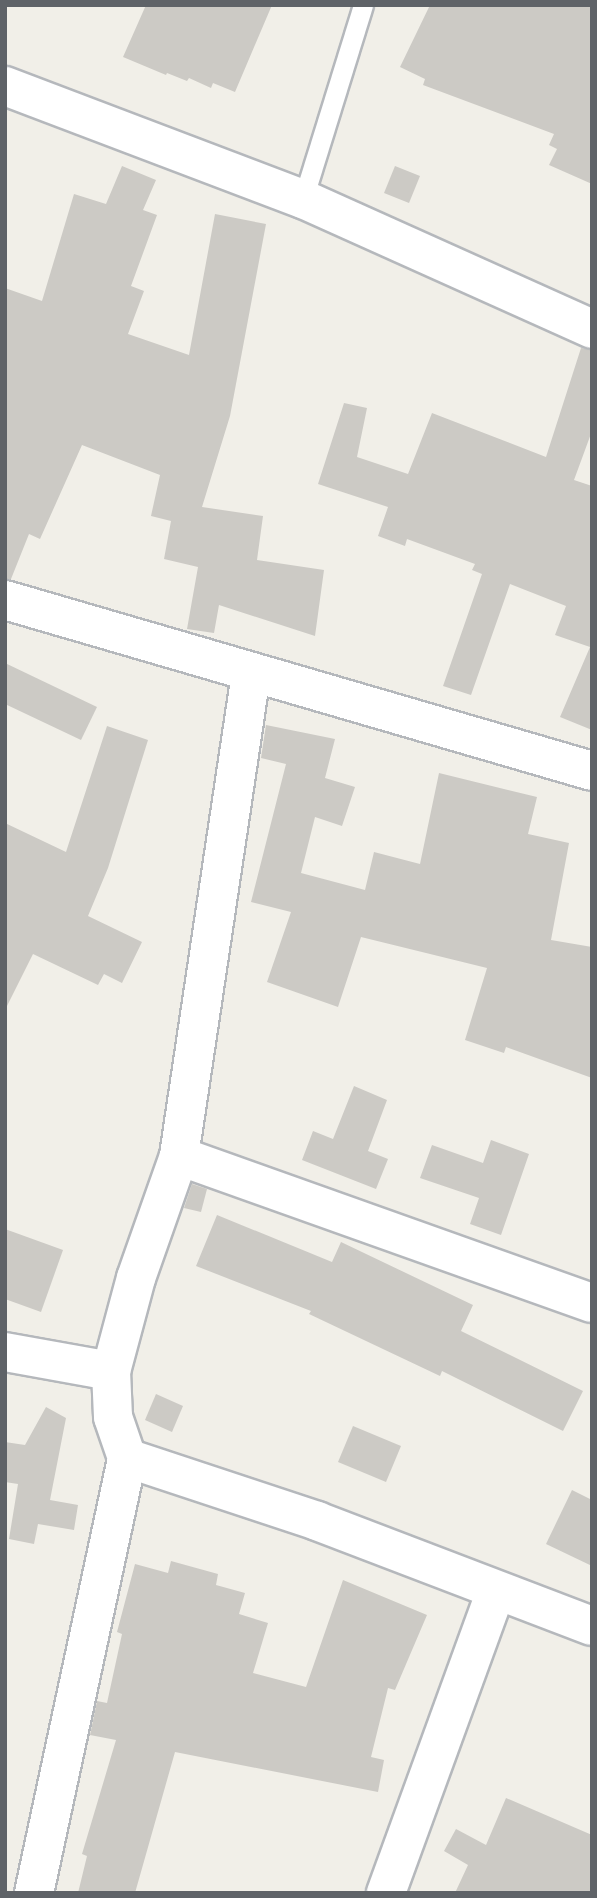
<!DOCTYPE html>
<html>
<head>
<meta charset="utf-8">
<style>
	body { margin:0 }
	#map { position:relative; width:597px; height:1898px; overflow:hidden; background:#f1efe8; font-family:"Alegreya Sans",sans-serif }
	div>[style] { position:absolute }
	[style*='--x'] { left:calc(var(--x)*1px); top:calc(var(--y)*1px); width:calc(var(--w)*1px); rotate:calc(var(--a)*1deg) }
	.building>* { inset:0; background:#cccac5 }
	.roads { filter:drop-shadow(2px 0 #b5b8bc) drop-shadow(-2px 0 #b5b8bc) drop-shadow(0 2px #b5b8bc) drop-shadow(0 -2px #b5b8bc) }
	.service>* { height:19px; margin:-9.5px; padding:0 9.5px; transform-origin:9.5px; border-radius:9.5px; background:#fff }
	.minor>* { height:38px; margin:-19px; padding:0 19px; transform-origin:19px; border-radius:19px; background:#fff }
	span { translate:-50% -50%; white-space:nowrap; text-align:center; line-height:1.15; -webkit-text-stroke:5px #fff; paint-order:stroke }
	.frame { position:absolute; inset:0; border:7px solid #5f6368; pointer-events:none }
</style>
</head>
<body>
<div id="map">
	<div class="building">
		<div style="clip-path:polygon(146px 5px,272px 5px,235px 92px,213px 83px,211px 88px,189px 78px,187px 81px,167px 73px,166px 75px,123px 57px)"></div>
		<div style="clip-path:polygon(430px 5px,592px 5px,592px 184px,549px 165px,557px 149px,549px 145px,554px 134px,423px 85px,425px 79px,400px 67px)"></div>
		<div style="clip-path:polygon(122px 166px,156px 180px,143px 210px,157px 215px,131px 286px,144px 291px,128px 334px,189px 355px,215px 214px,266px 224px,230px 416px,202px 507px,263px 516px,257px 560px,324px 570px,315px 636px,219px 605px,214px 633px,187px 629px,198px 567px,164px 559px,171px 521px,151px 516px,160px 475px,82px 445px,40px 539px,29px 534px,11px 579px,5px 579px,5px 288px,42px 301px,74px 194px,106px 204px)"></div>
		<div style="clip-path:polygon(395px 166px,420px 176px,409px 203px,384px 193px)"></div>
		<div style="clip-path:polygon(581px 348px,592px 350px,592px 431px,574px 480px,592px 486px,592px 730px,560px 717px,590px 647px,555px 635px,566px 606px,510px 584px,471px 695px,443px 686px,482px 574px,472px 570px,475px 564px,407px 539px,405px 546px,378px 536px,388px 507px,318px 484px,344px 403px,367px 408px,357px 457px,408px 474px,432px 413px,546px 457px)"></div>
		<div style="clip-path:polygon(5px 663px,97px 707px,81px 740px,5px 704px)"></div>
		<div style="clip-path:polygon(266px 725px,335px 739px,325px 778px,355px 787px,342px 826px,315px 817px,301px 873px,365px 890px,374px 852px,420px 864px,439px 773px,537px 797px,528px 834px,569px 843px,551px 940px,592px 947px,592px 1078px,506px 1047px,504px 1053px,465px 1040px,487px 968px,361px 937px,338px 1007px,267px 982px,291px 912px,251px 902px,286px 764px,261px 758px)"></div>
		<div style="clip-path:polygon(107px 726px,148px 740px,108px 868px,88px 916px,142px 942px,122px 983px,104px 974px,98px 985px,33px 954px,5px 1010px,5px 823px,66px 852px)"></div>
		<div style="clip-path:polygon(354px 1086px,387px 1100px,368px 1151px,388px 1159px,376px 1189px,302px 1160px,313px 1131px,333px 1139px)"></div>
		<div style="clip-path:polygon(491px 1140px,529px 1154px,501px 1235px,470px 1224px,479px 1198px,420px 1178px,432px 1145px,483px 1163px)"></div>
		<div style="clip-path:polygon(192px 1184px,207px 1189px,201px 1212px,184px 1208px)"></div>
		<div style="clip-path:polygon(217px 1215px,332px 1262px,341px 1242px,473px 1305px,461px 1331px,583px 1391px,563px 1431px,442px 1371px,440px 1376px,309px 1314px,311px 1311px,196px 1266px)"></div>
		<div style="clip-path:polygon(5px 1229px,63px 1250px,41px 1312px,5px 1299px)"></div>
		<div style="clip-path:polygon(156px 1394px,183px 1406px,172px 1432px,145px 1420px)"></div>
		<div style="clip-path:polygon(46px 1407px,66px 1418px,50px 1500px,78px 1505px,74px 1530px,38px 1524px,34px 1544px,9px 1539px,18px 1484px,5px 1482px,5px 1442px,25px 1445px)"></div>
		<div style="clip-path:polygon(353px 1426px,401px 1446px,386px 1482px,338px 1462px)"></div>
		<div style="clip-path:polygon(572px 1490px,592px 1500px,592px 1566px,546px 1544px)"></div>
		<div style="clip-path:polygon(171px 1561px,218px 1574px,216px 1585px,245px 1593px,239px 1614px,268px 1623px,253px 1673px,306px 1687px,343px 1580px,427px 1615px,395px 1690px,388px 1688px,371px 1757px,384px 1760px,378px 1792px,175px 1752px,135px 1893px,78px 1893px,87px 1856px,82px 1854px,116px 1740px,90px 1735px,97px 1701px,107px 1703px,122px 1634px,117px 1632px,135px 1564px,168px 1573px)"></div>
		<div style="clip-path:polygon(506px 1798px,592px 1835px,592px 1893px,455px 1893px,468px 1865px,444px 1851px,456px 1829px,486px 1845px)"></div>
	</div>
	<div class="roads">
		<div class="service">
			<div style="--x:303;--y:199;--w:203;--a:-72.8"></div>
		</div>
		<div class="minor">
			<div style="--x:5;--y:86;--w:319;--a:20.8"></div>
			<div style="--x:303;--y:199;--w:317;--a:24.2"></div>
			<div style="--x:5;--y:600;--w:611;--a:16.24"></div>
			<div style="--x:251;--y:674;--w:487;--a:98.5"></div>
			<div style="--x:179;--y:1156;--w:129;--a:109.4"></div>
			<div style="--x:136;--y:1278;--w:96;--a:105"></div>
			<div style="--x:111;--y:1371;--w:46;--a:87.5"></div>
			<div style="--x:113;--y:1417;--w:43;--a:71.1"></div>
			<div style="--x:127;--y:1458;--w:200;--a:18.3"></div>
			<div style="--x:317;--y:1521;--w:294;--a:20.9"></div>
			<div style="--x:179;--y:1156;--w:438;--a:19.6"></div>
			<div style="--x:5;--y:1352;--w:108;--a:10.2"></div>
			<div style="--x:34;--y:1893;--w:445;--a:-77.9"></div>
			<div style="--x:386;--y:1893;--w:321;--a:-70"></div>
		</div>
	</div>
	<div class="frame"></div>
</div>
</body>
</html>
